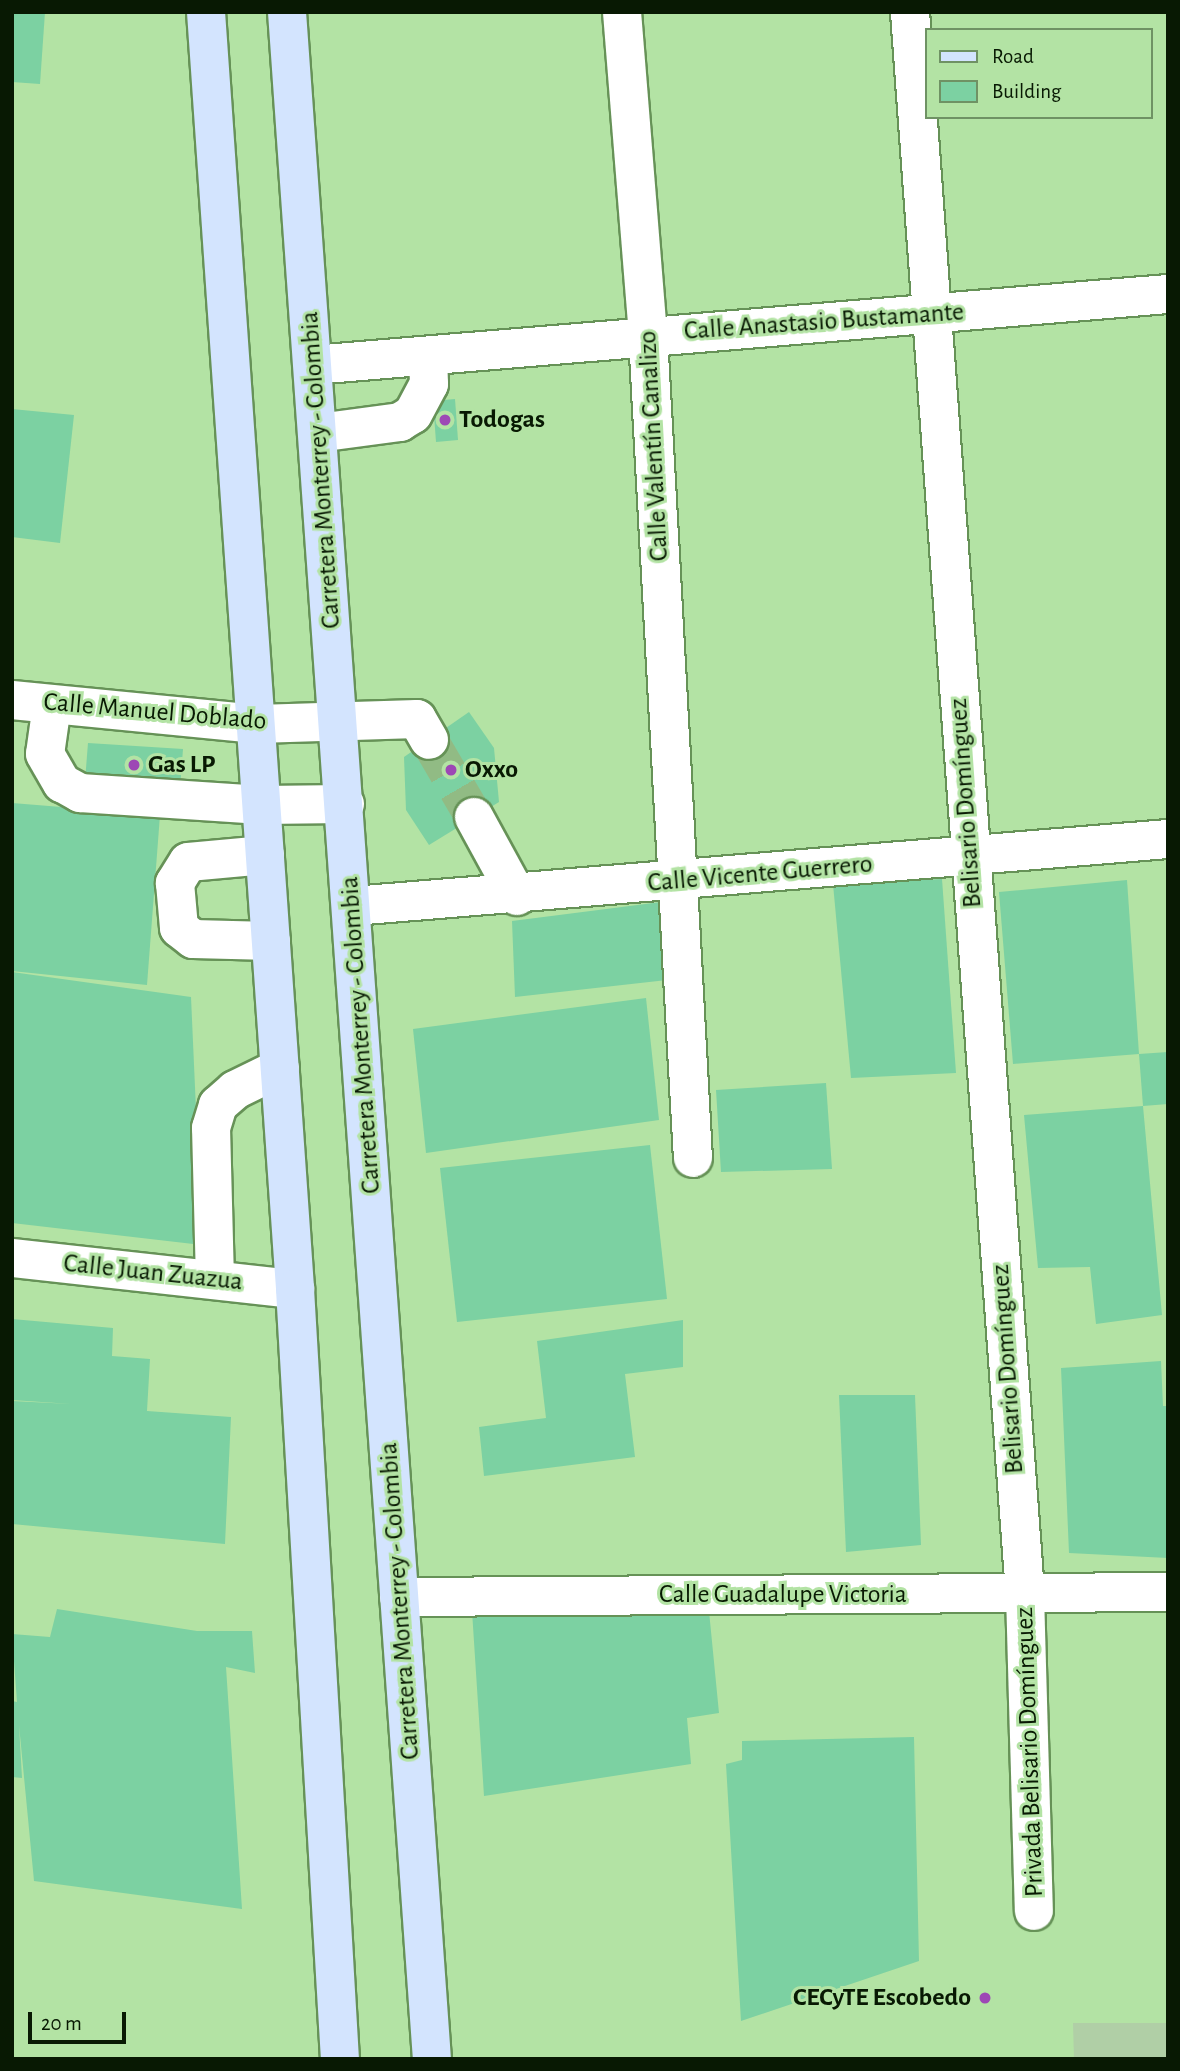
<!DOCTYPE html>
<html>
<head>
<meta charset="utf-8">
<style>
	body { margin:0 }
	#map { position:relative; width:1180px; height:2071px; overflow:hidden; background:#b3e3a4; font-family:"Alegreya Sans",sans-serif }
	div>[style] { position:absolute }
	[style*='--x'] { left:calc(var(--x)*1px); top:calc(var(--y)*1px); width:calc(var(--w)*1px); rotate:calc(var(--a)*1deg) }
	.green>* { inset:0; background:#b0cfa6 }
	.building>* { inset:0; background:#7cd1a2 }
	.minor-tunnel>* { height:38px; margin-top:-19px; transform-origin:0; background:repeating-linear-gradient(90deg,#91bb84 0 38px,transparent 0 57px) }
	.roads { filter:drop-shadow(2px 0 #669257) drop-shadow(-2px 0 #669257) drop-shadow(0 2px #669257) drop-shadow(0 -2px #669257) }
	.minor>* { height:38px; margin:-19px; padding:0 19px; transform-origin:19px; border-radius:19px; background:#fff }
	.major>* { height:38px; margin:-19px; padding:0 19px; transform-origin:19px; border-radius:19px; background:#d3e4fe }
	.dots>* { width:19px; height:19px; translate:-50% -50%; box-sizing:border-box; border:4px solid #b3e3a4; border-radius:50% }
	span { translate:-50% -50%; white-space:nowrap; text-align:center; line-height:1.15; -webkit-text-stroke:6px #b3e3a4; paint-order:stroke }
	.street-label { font-size:26px; color:#081903 }
	.poi-label { font-size:26px; color:#081903; font-weight:700 }
	.left { translate:0 -50%; text-align:left }
	.right { translate:-100% -50%; text-align:right }
	.frame { position:absolute; inset:0; border:14px solid #081903; pointer-events:none }
	.legend { position:absolute; left:925px; top:28px; width:228px; height:91px; box-sizing:border-box; background:#b3e3a4; border:2px solid #6f9264; margin:0; padding:9px 12px; list-style:none; font-size:21px; color:#081903 }
	.legend li { display:flex; align-items:center; gap:14px; height:35px }
	.legend b { width:35px; border:2px solid #6f9264 }
	.scale { position:absolute; left:28px; top:2012px; width:98px; height:32px; box-sizing:border-box; border:4px solid #081903; border-top:0; padding-left:9px; font-size:21px; line-height:24px; white-space:nowrap; color:#081903; -webkit-text-stroke:5px #b3e3a4; paint-order:stroke }
</style>
</head>
<body>
<div id="map">
	<div class="green">
		<div style="clip-path:polygon(1168px 2023px,1168px 2059px,1074px 2059px,1073px 2023px)"></div>
	</div>
	<div class="building">
		<div style="clip-path:polygon(12px 12px,45px 12px,40px 84px,12px 82px)"></div>
		<div style="clip-path:polygon(455px 399px,458px 440px,436px 442px,433px 401px)"></div>
		<div style="clip-path:polygon(12px 409px,74px 415px,60px 543px,12px 537px)"></div>
		<div style="clip-path:polygon(469px 712px,494px 748px,499px 802px,429px 845px,406px 810px,404px 757px)"></div>
		<div style="clip-path:polygon(88px 743px,183px 749px,180px 788px,85px 781px)"></div>
		<div style="clip-path:polygon(12px 803px,160px 815px,147px 985px,12px 971px)"></div>
		<div style="clip-path:polygon(942px 879px,956px 1073px,851px 1078px,833px 884px)"></div>
		<div style="clip-path:polygon(1127px 880px,1139px 1054px,1013px 1064px,999px 892px)"></div>
		<div style="clip-path:polygon(661px 902px,667px 980px,515px 997px,512px 921px)"></div>
		<div style="clip-path:polygon(12px 972px,191px 997px,202px 1245px,12px 1223px)"></div>
		<div style="clip-path:polygon(646px 998px,659px 1120px,426px 1153px,413px 1029px)"></div>
		<div style="clip-path:polygon(1168px 1052px,1168px 1104px,1143px 1106px,1139px 1054px)"></div>
		<div style="clip-path:polygon(826px 1083px,832px 1169px,721px 1172px,716px 1090px)"></div>
		<div style="clip-path:polygon(1143px 1106px,1162px 1315px,1096px 1324px,1090px 1267px,1038px 1268px,1024px 1115px)"></div>
		<div style="clip-path:polygon(650px 1145px,667px 1299px,457px 1322px,440px 1168px)"></div>
		<div style="clip-path:polygon(12px 1319px,113px 1328px,112px 1356px,150px 1359px,147px 1411px,231px 1417px,225px 1544px,12px 1524px,12px 1401px,71px 1404px,12px 1400px)"></div>
		<div style="clip-path:polygon(683px 1320px,683px 1367px,625px 1374px,635px 1457px,484px 1476px,479px 1427px,546px 1418px,537px 1341px)"></div>
		<div style="clip-path:polygon(1161px 1361px,1163px 1406px,1168px 1406px,1168px 1558px,1069px 1553px,1061px 1368px)"></div>
		<div style="clip-path:polygon(839px 1395px,915px 1395px,921px 1545px,846px 1552px)"></div>
		<div style="clip-path:polygon(57px 1609px,197px 1631px,252px 1631px,255px 1673px,226px 1667px,242px 1909px,34px 1881px,19px 1725px,22px 1778px,12px 1777px,12px 1701px,17px 1702px,12px 1634px,50px 1637px)"></div>
		<div style="clip-path:polygon(472px 1611px,709px 1611px,719px 1713px,687px 1718px,691px 1764px,484px 1796px)"></div>
		<div style="clip-path:polygon(914px 1737px,919px 1961px,741px 2021px,726px 1764px,742px 1760px,742px 1741px)"></div>
	</div>
	<div class="minor-tunnel">
		<div style="--x:429;--y:740;--w:89;--a:59.7"></div>
	</div>
	<div class="roads">
		<div class="minor">
			<div style="--x:622;--y:12;--w:325;--a:85.4"></div>
			<div style="--x:648;--y:336;--w:823;--a:86.87"></div>
			<div style="--x:910;--y:12;--w:1586;--a:85.84"></div>
			<div style="--x:1025;--y:1594;--w:317;--a:88.4"></div>
			<div style="--x:313;--y:365;--w:858;--a:-4.75"></div>
			<div style="--x:318;--y:433;--w:83;--a:-7.6"></div>
			<div style="--x:400;--y:422;--w:15;--a:-32"></div>
			<div style="--x:413;--y:414;--w:34;--a:-62"></div>
			<div style="--x:429;--y:384;--w:27;--a:-92"></div>
			<div style="--x:12;--y:700;--w:246;--a:5.6"></div>
			<div style="--x:257;--y:724;--w:160;--a:-1.8"></div>
			<div style="--x:417;--y:719;--w:24;--a:60"></div>
			<div style="--x:52;--y:705;--w:49;--a:98.1"></div>
			<div style="--x:45;--y:754;--w:34;--a:60"></div>
			<div style="--x:62;--y:783;--w:21;--a:29"></div>
			<div style="--x:80;--y:793;--w:182;--a:3.8"></div>
			<div style="--x:262;--y:805;--w:83;--a:-0.7"></div>
			<div style="--x:474;--y:817;--w:90;--a:61.4"></div>
			<div style="--x:265;--y:855;--w:77;--a:174.8"></div>
			<div style="--x:188;--y:862;--w:25;--a:122"></div>
			<div style="--x:175;--y:883;--w:45;--a:84.9"></div>
			<div style="--x:179;--y:928;--w:18;--a:38"></div>
			<div style="--x:193;--y:939;--w:78;--a:1.5"></div>
			<div style="--x:353;--y:906;--w:818;--a:-4.7"></div>
			<div style="--x:12;--y:1258;--w:285;--a:6.3"></div>
			<div style="--x:215;--y:1280;--w:152;--a:-91.5"></div>
			<div style="--x:211;--y:1128;--w:24;--a:-73"></div>
			<div style="--x:218;--y:1105;--w:23;--a:-41"></div>
			<div style="--x:235;--y:1090;--w:50;--a:-26.1"></div>
			<div style="--x:399;--y:1597;--w:769;--a:-0.37"></div>
		</div>
		<div class="major">
			<div style="--x:206;--y:12;--w:1280;--a:86.01"></div>
			<div style="--x:295;--y:1289;--w:771;--a:86.66"></div>
			<div style="--x:287;--y:12;--w:2052;--a:85.95"></div>
		</div>
	</div>
	<div class="dots">
		<div style="left:445px;top:420px;background:#9d48b5"></div>
		<div style="left:134px;top:765px;background:#9d48b5"></div>
		<div style="left:451px;top:770px;background:#9d48b5"></div>
		<div style="left:985px;top:1998px;background:#9d48b5"></div>
	</div>
	<div class="street-label">
		<span style="left:824px;top:322px;rotate:-4deg">Calle Anastasio Bustamante</span>
		<span style="left:654px;top:446px;rotate:-93deg">Calle Valentín Canalizo</span>
		<span style="left:321px;top:470px;rotate:-94deg">Carretera Monterrey - Colombia</span>
		<span style="left:155px;top:712px;rotate:5deg">Calle Manuel Doblado</span>
		<span style="left:966px;top:803px;rotate:-94deg">Belisario Domínguez</span>
		<span style="left:760px;top:874px;rotate:-5deg">Calle Vicente Guerrero</span>
		<span style="left:361px;top:1035px;rotate:-94deg">Carretera Monterrey - Colombia</span>
		<span style="left:153px;top:1273px;rotate:6deg">Calle Juan Zuazua</span>
		<span style="left:1008px;top:1369px;rotate:-94deg">Belisario Domínguez</span>
		<span style="left:783px;top:1595px">Calle Guadalupe Victoria</span>
		<span style="left:400px;top:1601px;rotate:-94deg">Carretera Monterrey - Colombia</span>
		<span style="left:1030px;top:1752px;rotate:-92deg">Privada Belisario Domínguez</span>
	</div>
	<div class="poi-label">
		<span class="left" style="left:459px;top:420px">Todogas</span>
		<span class="left" style="left:148px;top:765px">Gas LP</span>
		<span class="left" style="left:465px;top:770px">Oxxo</span>
		<span class="right" style="left:971px;top:1998px">CECyTE Escobedo</span>
	</div>
	<div class="frame"></div>
	<ul class="legend">
	<li><b style="height:9px;background:#d3e4fe"></b>Road</li>
	<li><b style="height:19px;background:#7cd1a2"></b>Building</li>
	</ul>
	<div class="scale">20 m</div>
</div>
</body>
</html>
